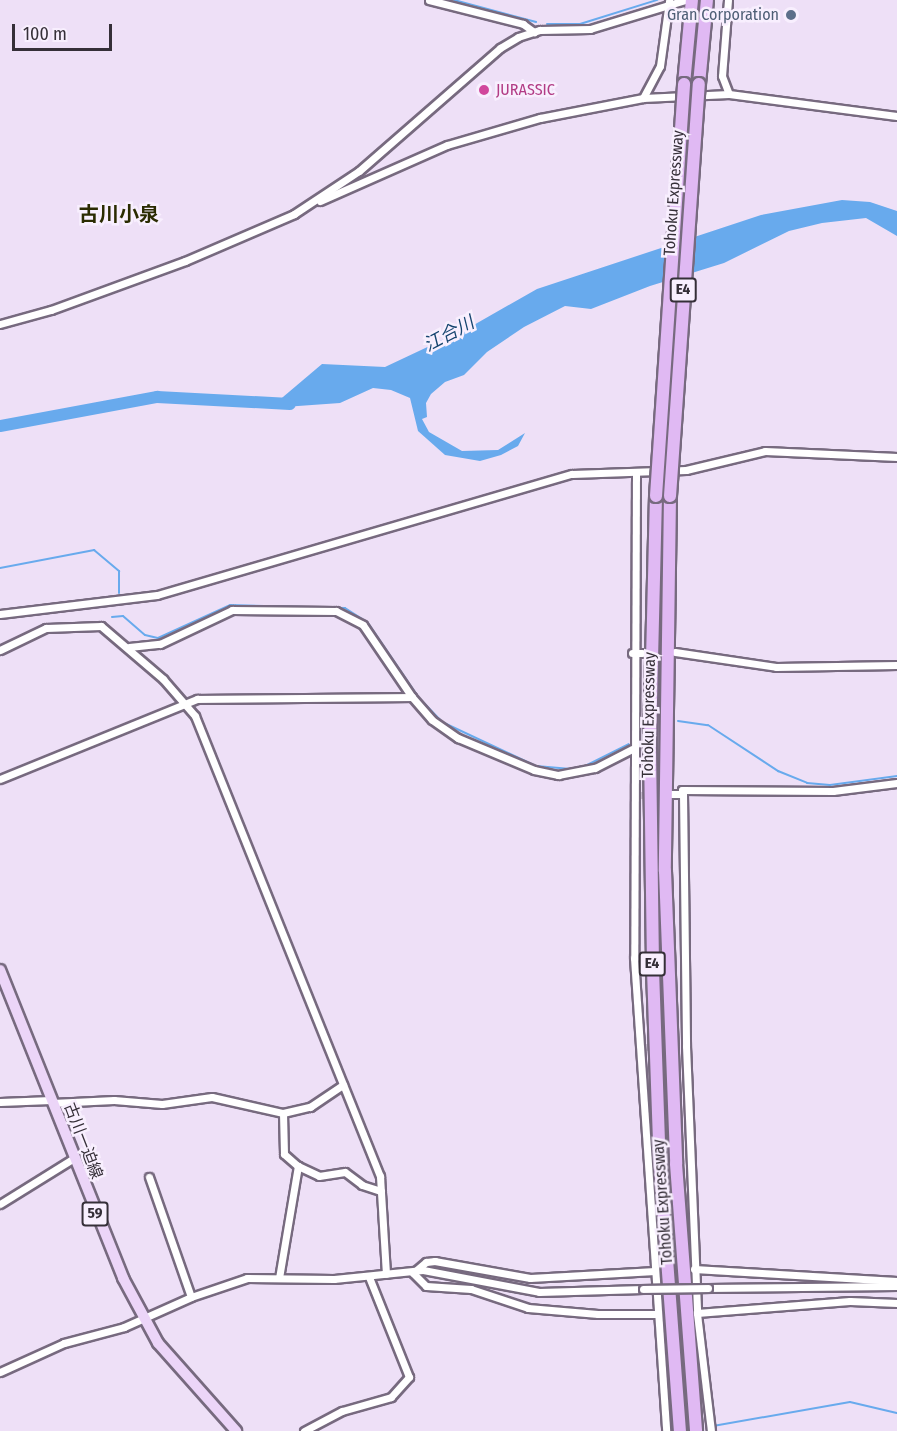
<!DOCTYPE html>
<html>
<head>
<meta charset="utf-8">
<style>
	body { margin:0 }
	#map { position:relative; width:897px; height:1431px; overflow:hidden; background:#eee0f7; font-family:"Fira Sans Condensed","Noto Sans JP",sans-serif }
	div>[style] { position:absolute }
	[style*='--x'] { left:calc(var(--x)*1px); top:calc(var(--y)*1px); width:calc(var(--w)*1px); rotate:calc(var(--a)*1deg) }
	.water>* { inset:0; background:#68aaed }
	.stream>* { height:2px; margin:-1px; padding:0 1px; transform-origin:1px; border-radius:1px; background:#68aaed }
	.river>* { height:12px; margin:-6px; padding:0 6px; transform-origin:6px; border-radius:6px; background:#68aaed }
	.minor-tunnel>* { height:7px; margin-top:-3.5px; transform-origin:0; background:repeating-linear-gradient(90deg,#c9bdd1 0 7px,transparent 0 10.5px) }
	.roads { filter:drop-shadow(2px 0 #776a7f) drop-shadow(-2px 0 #776a7f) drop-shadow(0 2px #776a7f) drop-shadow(0 -2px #776a7f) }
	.minor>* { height:7px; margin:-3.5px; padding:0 3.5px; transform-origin:3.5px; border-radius:3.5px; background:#fff }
	.primary>* { height:10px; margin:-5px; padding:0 5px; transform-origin:5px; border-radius:5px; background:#ecd5f8 }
	.motorway>* { height:12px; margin:-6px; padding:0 6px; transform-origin:6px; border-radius:6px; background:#e0b9f3 }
	.bridges { filter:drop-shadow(2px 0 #776a7f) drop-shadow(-2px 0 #776a7f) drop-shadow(0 2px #776a7f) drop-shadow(0 -2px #776a7f) }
	.minor-bridge>* { height:7px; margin:-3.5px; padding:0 3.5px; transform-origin:3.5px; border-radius:3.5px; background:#fff }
	.motorway-bridge>* { height:12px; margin:-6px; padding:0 6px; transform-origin:6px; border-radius:6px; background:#e0b9f3 }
	.dots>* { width:16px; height:16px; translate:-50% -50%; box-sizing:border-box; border:3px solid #f8effe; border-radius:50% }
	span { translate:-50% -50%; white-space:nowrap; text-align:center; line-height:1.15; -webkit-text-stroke:5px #f8effe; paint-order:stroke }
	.shield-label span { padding:2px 4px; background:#f8effe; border:2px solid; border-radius:4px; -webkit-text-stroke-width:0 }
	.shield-label { font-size:15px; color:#352f38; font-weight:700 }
	.service-label { font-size:16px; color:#4e5e75 }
	.right { translate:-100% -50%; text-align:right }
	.hotel-label { font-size:16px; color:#b23c85 }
	.left { translate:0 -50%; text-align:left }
	.street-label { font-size:16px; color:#352f38 }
	.water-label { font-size:18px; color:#164570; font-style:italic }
	.quarter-label { font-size:20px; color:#2b2c02; font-weight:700 }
	.scale { position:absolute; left:12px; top:24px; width:100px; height:27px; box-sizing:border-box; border:3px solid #352f38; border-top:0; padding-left:8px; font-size:18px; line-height:21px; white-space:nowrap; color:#352f38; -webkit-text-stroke:4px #f8effe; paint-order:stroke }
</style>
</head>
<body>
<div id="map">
	<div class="water">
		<div style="clip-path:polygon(842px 200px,870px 202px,897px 211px,897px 236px,866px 218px,822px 223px,789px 231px,724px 263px,650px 286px,591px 309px,565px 306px,524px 327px,487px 352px,464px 375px,445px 382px,431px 394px,426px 403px,427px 417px,422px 419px,429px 432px,462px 451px,498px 450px,525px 433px,518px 446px,501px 455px,480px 461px,445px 455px,418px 431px,410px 398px,391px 390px,373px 388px,340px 403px,270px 408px,322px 364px,385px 367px,472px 326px,537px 289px,761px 215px)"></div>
	</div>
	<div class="stream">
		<div style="--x:454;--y:0;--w:85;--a:15"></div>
		<div style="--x:547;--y:24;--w:33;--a:0"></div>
		<div style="--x:580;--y:24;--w:81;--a:-17.3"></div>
		<div style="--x:0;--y:568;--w:96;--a:-10.8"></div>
		<div style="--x:94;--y:550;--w:33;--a:40"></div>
		<div style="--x:119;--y:571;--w:22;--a:90"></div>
		<div style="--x:112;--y:617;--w:11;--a:-5"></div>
		<div style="--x:123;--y:616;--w:29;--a:41"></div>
		<div style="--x:145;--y:635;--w:13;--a:13"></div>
		<div style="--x:158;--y:638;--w:79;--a:-24.6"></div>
		<div style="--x:230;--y:605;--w:115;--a:1.5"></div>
		<div style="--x:345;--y:608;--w:27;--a:33"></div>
		<div style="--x:368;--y:623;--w:91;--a:55.8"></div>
		<div style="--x:419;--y:698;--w:33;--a:46"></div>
		<div style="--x:442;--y:722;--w:104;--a:25.1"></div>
		<div style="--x:536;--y:766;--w:38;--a:5"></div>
		<div style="--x:678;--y:721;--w:30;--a:8"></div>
		<div style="--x:708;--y:725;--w:84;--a:33.3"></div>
		<div style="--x:778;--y:771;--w:31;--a:22"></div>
		<div style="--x:807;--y:783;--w:23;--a:5"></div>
		<div style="--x:830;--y:785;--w:68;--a:-7.7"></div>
		<div style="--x:583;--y:767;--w:51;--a:-26.6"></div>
		<div style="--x:713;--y:1426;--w:139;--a:-9.9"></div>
		<div style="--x:850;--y:1402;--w:48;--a:13.2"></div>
	</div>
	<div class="river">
		<div style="--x:0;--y:426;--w:160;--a:-10.5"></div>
		<div style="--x:157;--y:397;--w:133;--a:3"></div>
	</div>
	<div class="minor-tunnel">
		<div style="--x:640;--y:795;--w:29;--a:-2"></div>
		<div style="--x:646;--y:1047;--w:29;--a:-2"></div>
	</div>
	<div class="roads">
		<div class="minor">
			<div style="--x:429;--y:0;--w:97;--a:14.3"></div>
			<div style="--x:523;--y:24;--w:14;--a:36"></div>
			<div style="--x:728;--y:0;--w:76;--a:94.5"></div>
			<div style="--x:722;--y:76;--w:19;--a:69"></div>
			<div style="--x:643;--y:98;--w:36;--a:-62"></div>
			<div style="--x:660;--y:66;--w:66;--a:-82.1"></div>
			<div style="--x:320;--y:201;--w:139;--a:-23.8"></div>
			<div style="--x:447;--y:145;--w:97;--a:-16.2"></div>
			<div style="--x:540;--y:118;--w:105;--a:-11"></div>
			<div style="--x:643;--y:98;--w:86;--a:-2.7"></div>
			<div style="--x:729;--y:94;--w:169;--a:7.5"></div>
			<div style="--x:0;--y:324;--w:53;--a:-15.4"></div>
			<div style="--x:51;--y:310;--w:143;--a:-20.1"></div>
			<div style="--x:185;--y:261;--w:119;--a:-23.3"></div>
			<div style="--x:294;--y:214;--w:78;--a:-33.5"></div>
			<div style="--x:359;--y:171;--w:187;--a:-41.1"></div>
			<div style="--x:500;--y:48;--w:21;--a:-31"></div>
			<div style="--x:518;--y:37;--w:23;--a:-18"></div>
			<div style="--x:540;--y:30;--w:50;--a:-1.1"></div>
			<div style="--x:590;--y:29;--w:99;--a:-17"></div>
			<div style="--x:636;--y:472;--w:486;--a:90.2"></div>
			<div style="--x:634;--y:958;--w:474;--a:86.1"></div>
			<div style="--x:0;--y:614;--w:158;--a:-6.9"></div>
			<div style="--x:157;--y:595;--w:432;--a:-16.3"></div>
			<div style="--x:572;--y:474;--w:114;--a:-2"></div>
			<div style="--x:686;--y:470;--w:81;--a:-13.5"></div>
			<div style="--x:765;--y:451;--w:132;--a:2.6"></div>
			<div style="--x:129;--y:647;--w:31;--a:-6"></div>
			<div style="--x:160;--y:644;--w:80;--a:-25.3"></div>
			<div style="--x:232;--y:610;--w:104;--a:0.6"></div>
			<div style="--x:336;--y:611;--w:30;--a:27"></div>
			<div style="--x:363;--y:625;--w:87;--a:55.8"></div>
			<div style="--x:412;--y:697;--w:30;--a:49"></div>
			<div style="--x:432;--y:720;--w:32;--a:35"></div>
			<div style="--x:458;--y:738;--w:82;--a:22.8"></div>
			<div style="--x:534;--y:770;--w:25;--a:12"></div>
			<div style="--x:558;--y:775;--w:38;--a:-11"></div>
			<div style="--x:595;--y:768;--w:42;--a:-27.2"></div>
			<div style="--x:0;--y:650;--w:51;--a:-25.6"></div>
			<div style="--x:46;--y:628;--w:55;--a:-2.1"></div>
			<div style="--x:101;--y:626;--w:82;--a:40.5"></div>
			<div style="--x:163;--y:679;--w:49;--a:49.1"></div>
			<div style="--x:195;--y:716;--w:496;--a:68.1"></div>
			<div style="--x:380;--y:1176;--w:98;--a:86.5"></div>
			<div style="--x:675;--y:652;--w:102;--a:8.4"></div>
			<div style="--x:776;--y:667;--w:121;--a:-0.9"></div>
			<div style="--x:632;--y:653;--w:10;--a:0"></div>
			<div style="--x:0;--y:779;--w:213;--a:-22.1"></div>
			<div style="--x:197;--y:699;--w:215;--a:-0.5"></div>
			<div style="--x:671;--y:794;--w:12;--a:0"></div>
			<div style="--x:683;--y:794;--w:4;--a:-104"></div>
			<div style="--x:682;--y:790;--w:151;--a:0.4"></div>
			<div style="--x:833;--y:791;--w:64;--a:-7.1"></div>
			<div style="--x:683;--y:794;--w:252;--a:89.3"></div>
			<div style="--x:686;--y:1046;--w:267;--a:87.6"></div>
			<div style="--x:0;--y:1102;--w:51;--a:-2.2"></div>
			<div style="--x:52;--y:1103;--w:62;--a:-2.8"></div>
			<div style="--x:114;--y:1100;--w:48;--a:4.8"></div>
			<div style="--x:162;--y:1104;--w:50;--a:-8"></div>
			<div style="--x:212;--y:1097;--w:73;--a:12.7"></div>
			<div style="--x:283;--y:1113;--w:28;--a:-13"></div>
			<div style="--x:310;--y:1107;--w:40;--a:-34"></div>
			<div style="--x:283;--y:1113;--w:41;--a:88.6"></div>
			<div style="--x:284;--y:1154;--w:18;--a:41"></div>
			<div style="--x:298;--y:1166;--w:23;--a:25"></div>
			<div style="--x:319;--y:1176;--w:26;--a:-9"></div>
			<div style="--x:345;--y:1172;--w:21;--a:37"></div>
			<div style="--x:362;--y:1185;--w:20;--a:18"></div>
			<div style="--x:149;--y:1177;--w:127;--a:70.7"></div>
			<div style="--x:0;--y:1204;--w:87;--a:-31.9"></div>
			<div style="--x:694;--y:1269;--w:203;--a:3.4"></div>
			<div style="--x:655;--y:1271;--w:125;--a:176.8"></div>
			<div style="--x:530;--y:1278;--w:97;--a:-169.9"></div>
			<div style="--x:435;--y:1261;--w:9;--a:174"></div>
			<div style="--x:426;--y:1262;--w:17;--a:140"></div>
			<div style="--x:413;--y:1273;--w:18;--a:45"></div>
			<div style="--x:426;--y:1286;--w:45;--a:3.8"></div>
			<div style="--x:471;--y:1289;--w:60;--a:18.4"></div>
			<div style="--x:528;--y:1308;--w:70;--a:4.9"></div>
			<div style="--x:598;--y:1314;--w:60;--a:0"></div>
			<div style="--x:279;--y:1278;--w:114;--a:-80.4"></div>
			<div style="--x:708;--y:1288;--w:189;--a:-0.6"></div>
			<div style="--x:0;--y:1372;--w:70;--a:-24.4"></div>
			<div style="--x:64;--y:1343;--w:62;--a:-14.9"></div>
			<div style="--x:124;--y:1327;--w:73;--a:-24.1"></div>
			<div style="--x:191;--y:1297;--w:59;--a:-18.7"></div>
			<div style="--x:247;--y:1278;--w:87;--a:0.7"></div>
			<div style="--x:334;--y:1279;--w:89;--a:-5.8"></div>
			<div style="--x:423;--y:1270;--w:118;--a:10.7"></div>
			<div style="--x:539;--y:1292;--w:104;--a:-1.7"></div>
			<div style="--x:304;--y:1431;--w:43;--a:-27.8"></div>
			<div style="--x:342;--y:1411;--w:51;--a:-15.9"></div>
			<div style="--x:391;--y:1397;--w:27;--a:-48"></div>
			<div style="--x:409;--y:1377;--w:108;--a:-111.8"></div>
			<div style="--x:711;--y:1431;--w:119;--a:-96.8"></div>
			<div style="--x:697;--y:1313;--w:153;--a:-4.5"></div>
			<div style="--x:850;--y:1301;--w:47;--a:2.4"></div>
		</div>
		<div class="primary">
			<div style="--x:0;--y:970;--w:332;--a:68.2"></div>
			<div style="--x:123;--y:1278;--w:74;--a:61.7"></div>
			<div style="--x:158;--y:1343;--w:118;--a:48.4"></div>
		</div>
		<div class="motorway">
			<div style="--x:684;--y:84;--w:84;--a:-84.6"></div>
			<div style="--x:699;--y:84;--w:84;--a:-84.6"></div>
			<div style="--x:656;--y:496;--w:253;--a:91.4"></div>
			<div style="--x:650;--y:749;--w:221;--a:89.2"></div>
			<div style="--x:653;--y:970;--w:196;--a:88"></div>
			<div style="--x:660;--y:1166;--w:266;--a:85.7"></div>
			<div style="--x:670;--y:496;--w:375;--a:90.8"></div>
			<div style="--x:665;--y:871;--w:293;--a:87.8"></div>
			<div style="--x:676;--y:1164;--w:268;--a:85.7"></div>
		</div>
	</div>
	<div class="bridges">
		<div class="minor-bridge">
			<div style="--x:643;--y:1289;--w:65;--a:-0.9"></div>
		</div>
		<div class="motorway-bridge">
			<div style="--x:656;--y:496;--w:413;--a:-86.1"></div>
			<div style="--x:670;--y:496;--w:413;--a:-86"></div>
		</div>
	</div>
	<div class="dots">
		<div style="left:791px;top:15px;background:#5c6f8a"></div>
		<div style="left:484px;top:90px;background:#d1479c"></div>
	</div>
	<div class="shield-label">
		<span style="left:683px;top:290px">E4</span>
		<span style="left:652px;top:964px">E4</span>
		<span style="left:95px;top:1214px">59</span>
	</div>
	<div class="service-label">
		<span class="right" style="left:779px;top:15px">Gran Corporation</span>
	</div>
	<div class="hotel-label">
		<span class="left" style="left:496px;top:90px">JURASSIC</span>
	</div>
	<div class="street-label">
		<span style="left:674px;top:193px;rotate:-86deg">Tohoku Expressway</span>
		<span style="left:649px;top:715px;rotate:-89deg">Tohoku Expressway</span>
		<span style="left:83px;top:1141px;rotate:69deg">古川一迫線</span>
		<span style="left:663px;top:1202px;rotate:-94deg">Tohoku Expressway</span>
	</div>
	<div class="water-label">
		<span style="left:449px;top:334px;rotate:-28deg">江合川</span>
	</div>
	<div class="quarter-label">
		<span style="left:119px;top:214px">古川小泉</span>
	</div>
	<div class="scale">100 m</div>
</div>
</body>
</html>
